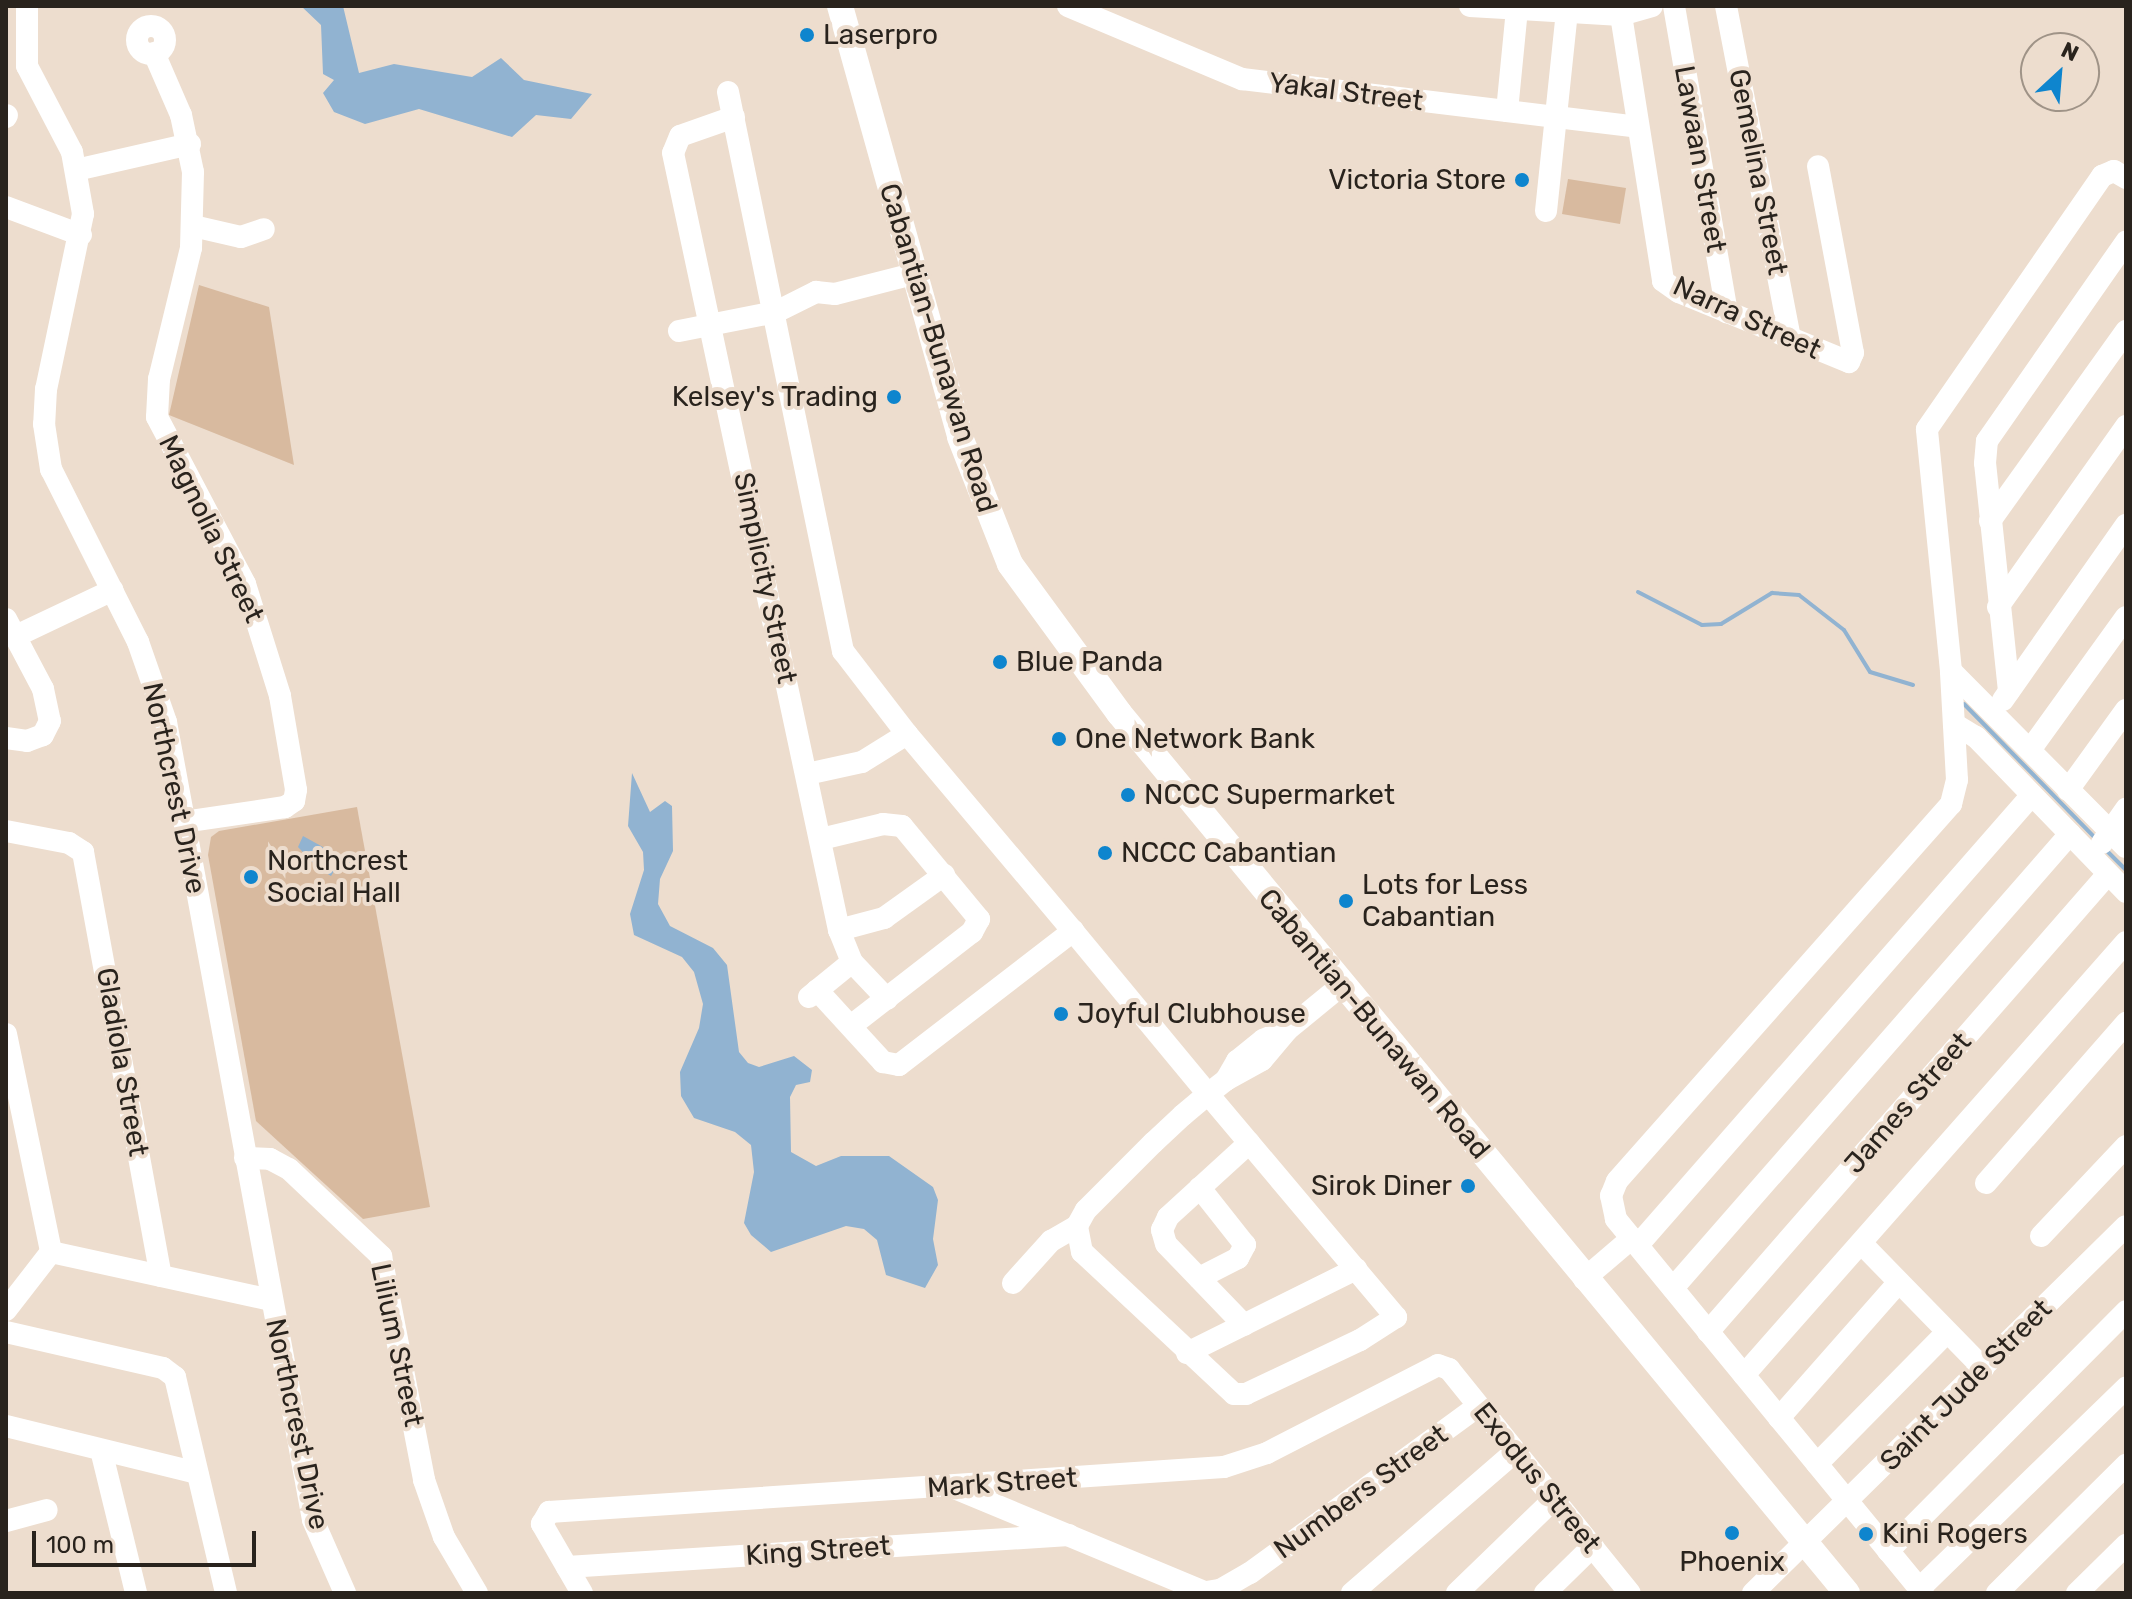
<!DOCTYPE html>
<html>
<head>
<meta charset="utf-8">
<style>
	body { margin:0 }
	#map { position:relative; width:2132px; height:1599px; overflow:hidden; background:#edddce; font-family:Rubik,sans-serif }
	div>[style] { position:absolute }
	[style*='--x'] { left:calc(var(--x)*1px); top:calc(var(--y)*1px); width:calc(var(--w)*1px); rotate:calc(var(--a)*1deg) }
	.green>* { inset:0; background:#d8ba9f }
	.water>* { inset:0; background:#91b3d1 }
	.stream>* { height:4px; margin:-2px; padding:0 2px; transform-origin:2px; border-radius:2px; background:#91b3d1 }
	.minor>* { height:22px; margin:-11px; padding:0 11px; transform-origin:11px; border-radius:11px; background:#fff }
	.minor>.ring { margin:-11px; padding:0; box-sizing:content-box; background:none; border:22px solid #fff; border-radius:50% }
	.major>* { height:26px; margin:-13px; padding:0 13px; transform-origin:13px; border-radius:13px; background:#fff }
	.dots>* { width:22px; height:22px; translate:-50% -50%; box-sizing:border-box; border:4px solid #edddce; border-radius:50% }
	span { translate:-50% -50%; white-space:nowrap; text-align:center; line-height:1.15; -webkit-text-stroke:8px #edddce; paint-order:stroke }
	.poi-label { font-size:28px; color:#29231d }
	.left { translate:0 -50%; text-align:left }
	.right { translate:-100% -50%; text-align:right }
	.street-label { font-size:28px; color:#29231d }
	.frame { position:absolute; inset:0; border:8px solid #29231d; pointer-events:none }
	.north { position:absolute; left:2020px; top:32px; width:80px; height:80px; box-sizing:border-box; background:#edddce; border:2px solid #9f9387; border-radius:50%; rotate:26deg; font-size:22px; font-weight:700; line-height:32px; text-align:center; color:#29231d }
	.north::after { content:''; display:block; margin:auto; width:28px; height:36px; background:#0e85ce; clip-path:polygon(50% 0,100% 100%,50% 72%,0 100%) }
	.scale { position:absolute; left:32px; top:1531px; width:224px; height:36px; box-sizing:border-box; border:4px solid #29231d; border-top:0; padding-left:10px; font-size:24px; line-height:28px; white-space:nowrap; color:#29231d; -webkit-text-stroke:6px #edddce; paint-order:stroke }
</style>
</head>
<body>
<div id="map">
	<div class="green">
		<div style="clip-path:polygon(1568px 179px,1626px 188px,1620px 224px,1562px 214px)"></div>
		<div style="clip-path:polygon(199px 285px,269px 307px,294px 465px,169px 415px)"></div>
		<div style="clip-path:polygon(357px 807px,430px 1207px,363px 1219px,256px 1121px,208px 855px,211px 837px,219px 831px)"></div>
	</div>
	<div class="water">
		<div style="clip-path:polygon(301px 6px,343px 6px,359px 73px,394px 64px,472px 77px,501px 58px,524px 80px,592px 94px,571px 119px,536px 115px,512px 137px,419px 109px,365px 124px,334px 112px,323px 93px,334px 80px,323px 74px,321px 25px)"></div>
		<div style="clip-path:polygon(632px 773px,650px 812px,665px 801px,672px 806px,673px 851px,660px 879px,658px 904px,670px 926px,713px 948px,727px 965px,739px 1052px,748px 1063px,759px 1067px,794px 1056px,812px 1070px,810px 1082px,796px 1085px,790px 1097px,791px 1152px,816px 1166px,841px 1156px,889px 1156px,933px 1187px,938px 1200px,933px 1239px,938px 1265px,925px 1288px,886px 1275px,877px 1240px,864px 1229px,846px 1226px,771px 1252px,751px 1235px,744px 1223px,754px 1172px,751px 1145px,735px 1132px,694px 1118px,681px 1096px,680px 1072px,699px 1028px,703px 1004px,694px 972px,682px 957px,634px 935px,630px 914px,644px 870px,643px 852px,628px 826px)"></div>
		<div style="clip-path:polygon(303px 836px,352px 863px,346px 873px,336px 868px,331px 876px,318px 868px,298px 847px)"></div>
	</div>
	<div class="stream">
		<div style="--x:1638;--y:592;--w:72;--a:27.3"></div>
		<div style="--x:1702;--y:625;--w:19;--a:-3"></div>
		<div style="--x:1721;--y:624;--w:60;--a:-31.3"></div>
		<div style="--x:1772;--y:593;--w:27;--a:4"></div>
		<div style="--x:1799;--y:595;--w:57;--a:37.9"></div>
		<div style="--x:1844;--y:630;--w:49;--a:58.2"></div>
		<div style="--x:1870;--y:672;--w:45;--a:16.8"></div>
		<div style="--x:1964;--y:704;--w:187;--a:45.6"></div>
		<div style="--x:2105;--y:849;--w:30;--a:45"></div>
	</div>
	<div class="minor">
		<div style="--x:27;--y:6;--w:60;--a:90"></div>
		<div style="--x:27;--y:66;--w:97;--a:62.4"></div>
		<div style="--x:72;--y:152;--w:63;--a:79.9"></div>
		<div style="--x:83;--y:214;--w:179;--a:101.9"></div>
		<div style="--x:46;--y:389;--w:35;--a:93"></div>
		<div style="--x:44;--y:424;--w:46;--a:81.2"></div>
		<div style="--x:51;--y:469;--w:194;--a:63.3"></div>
		<div style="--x:138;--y:642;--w:85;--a:70.7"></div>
		<div style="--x:166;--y:722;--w:811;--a:79.56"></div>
		<div style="--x:313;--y:1520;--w:80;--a:66.3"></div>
		<div style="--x:1068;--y:6;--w:189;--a:22.8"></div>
		<div style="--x:1242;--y:79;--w:399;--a:6.9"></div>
		<div style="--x:1470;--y:6;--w:151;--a:3.4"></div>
		<div style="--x:1621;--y:15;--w:32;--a:-16"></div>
		<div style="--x:1674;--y:6;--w:311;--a:80.2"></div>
		<div style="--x:1726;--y:6;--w:339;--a:79.1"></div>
		<div style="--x:1621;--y:15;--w:269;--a:81"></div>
		<div style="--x:1663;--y:281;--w:19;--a:35"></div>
		<div style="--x:1679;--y:292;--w:184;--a:22.4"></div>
		<div style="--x:1849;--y:362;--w:10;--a:-66"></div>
		<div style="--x:1853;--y:353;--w:190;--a:-100.6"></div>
		<div class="ring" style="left:137px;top:26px;width:6px;height:6px"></div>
		<div style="--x:154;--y:53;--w:68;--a:66.5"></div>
		<div style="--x:181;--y:115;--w:58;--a:78.1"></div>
		<div style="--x:193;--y:172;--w:76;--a:91.5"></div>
		<div style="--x:191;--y:248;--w:135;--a:103.7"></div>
		<div style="--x:159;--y:379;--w:38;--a:93"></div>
		<div style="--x:157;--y:417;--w:189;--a:62.2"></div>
		<div style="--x:245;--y:584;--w:117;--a:72.6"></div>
		<div style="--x:280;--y:696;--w:95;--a:80.3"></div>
		<div style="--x:296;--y:790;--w:11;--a:100"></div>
		<div style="--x:294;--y:801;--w:11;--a:146"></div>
		<div style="--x:285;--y:807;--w:102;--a:171.6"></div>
		<div style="--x:728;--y:92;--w:571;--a:78.38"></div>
		<div style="--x:843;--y:651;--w:105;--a:52.4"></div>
		<div style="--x:907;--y:734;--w:258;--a:49.9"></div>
		<div style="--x:1073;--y:931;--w:212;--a:50.4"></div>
		<div style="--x:1208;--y:1094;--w:292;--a:49.9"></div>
		<div style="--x:1396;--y:1317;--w:43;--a:147.4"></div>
		<div style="--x:1360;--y:1340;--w:126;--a:154.7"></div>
		<div style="--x:1246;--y:1394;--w:12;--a:180"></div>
		<div style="--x:1234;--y:1394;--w:208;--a:-136.9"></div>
		<div style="--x:1082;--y:1252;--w:26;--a:-101"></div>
		<div style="--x:1077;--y:1226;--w:18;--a:-61"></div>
		<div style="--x:1086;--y:1210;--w:95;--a:-45"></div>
		<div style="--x:1153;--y:1143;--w:41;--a:-43"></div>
		<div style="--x:1183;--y:1115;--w:33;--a:-40"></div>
		<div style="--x:1208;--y:1094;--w:23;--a:-38"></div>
		<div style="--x:1226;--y:1080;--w:22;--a:-60"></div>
		<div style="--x:1237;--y:1061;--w:33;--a:-39"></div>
		<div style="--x:1263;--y:1040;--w:26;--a:-23"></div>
		<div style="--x:1507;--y:111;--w:102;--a:-84.4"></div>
		<div style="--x:6;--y:117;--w:2;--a:-63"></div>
		<div style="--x:734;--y:117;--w:57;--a:160.6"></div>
		<div style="--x:680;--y:136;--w:18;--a:112"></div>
		<div style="--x:673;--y:153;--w:795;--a:77.94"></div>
		<div style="--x:839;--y:930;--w:35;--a:68"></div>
		<div style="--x:852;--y:962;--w:51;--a:46.6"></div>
		<div style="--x:76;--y:170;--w:117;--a:-12.8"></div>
		<div style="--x:6;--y:207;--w:80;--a:20.5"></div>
		<div style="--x:1546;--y:211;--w:201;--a:-84"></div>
		<div style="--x:193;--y:226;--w:49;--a:12.9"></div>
		<div style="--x:241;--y:237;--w:24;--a:-19"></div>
		<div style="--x:679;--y:331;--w:99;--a:-11.1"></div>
		<div style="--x:776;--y:312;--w:45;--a:-26.6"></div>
		<div style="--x:816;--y:292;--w:19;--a:6"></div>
		<div style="--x:835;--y:294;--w:81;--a:-14.4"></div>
		<div style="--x:1990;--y:521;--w:234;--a:-54.4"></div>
		<div style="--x:1998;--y:607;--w:222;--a:-54.7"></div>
		<div style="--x:6;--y:619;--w:79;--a:62.1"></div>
		<div style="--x:43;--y:689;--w:33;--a:78"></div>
		<div style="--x:50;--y:721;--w:16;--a:117"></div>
		<div style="--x:16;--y:636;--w:107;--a:-25.4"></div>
		<div style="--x:1951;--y:671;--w:248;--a:45.2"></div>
		<div style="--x:2009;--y:691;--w:229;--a:-96"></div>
		<div style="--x:1985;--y:463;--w:22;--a:-85"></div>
		<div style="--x:1987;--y:441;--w:243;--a:-55.1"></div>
		<div style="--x:2003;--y:700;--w:214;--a:-54.9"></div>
		<div style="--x:1954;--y:724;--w:26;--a:31"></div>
		<div style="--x:1976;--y:737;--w:216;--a:45.9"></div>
		<div style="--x:6;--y:738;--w:21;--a:8"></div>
		<div style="--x:27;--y:741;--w:17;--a:-21"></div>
		<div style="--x:2030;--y:750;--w:164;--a:-54.2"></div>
		<div style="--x:807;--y:774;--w:56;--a:-12.3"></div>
		<div style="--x:862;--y:762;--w:53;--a:-31.9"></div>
		<div style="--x:2068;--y:790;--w:99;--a:-54.1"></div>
		<div style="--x:6;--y:831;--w:64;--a:10.8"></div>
		<div style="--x:69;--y:843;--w:17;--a:33"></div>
		<div style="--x:83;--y:852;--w:431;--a:79.6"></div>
		<div style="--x:821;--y:839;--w:64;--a:-13.6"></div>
		<div style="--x:883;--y:824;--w:19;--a:6"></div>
		<div style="--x:902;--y:826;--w:121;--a:50.4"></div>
		<div style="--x:979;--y:919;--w:15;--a:118"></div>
		<div style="--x:972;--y:932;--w:153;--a:142.2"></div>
		<div style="--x:2102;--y:843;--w:42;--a:-54.8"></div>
		<div style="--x:839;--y:930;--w:47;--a:-14.9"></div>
		<div style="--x:884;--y:918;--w:74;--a:-35.6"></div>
		<div style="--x:817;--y:990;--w:98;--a:47.5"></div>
		<div style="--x:883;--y:1062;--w:16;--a:11"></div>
		<div style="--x:899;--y:1065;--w:220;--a:-37.6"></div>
		<div style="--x:809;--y:997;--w:55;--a:-39.1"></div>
		<div style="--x:6;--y:1034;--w:223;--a:78.3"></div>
		<div style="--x:1226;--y:1080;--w:41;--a:-29.1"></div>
		<div style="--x:1262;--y:1060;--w:39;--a:-50"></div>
		<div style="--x:1287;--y:1030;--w:71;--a:-39.3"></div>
		<div style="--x:245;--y:1158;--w:25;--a:2"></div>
		<div style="--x:270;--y:1159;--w:21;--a:28"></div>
		<div style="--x:289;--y:1169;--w:127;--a:43.4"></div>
		<div style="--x:381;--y:1256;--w:228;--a:79.1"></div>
		<div style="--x:424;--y:1480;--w:60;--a:70.7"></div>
		<div style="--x:444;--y:1537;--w:65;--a:59.5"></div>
		<div style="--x:1986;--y:1183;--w:213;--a:-48.8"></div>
		<div style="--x:2041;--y:1236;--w:124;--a:-46.6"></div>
		<div style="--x:1861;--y:1243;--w:175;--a:45.7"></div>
		<div style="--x:1638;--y:1245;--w:598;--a:-48.8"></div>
		<div style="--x:51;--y:1252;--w:225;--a:12.3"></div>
		<div style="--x:1199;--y:1278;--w:44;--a:-27.1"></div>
		<div style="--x:1238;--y:1258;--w:15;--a:-62"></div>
		<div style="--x:1245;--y:1245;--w:73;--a:-128.3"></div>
		<div style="--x:1584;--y:1279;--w:63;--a:-40.5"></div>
		<div style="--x:1013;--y:1283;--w:57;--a:-47.9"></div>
		<div style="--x:1051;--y:1241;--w:30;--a:-30"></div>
		<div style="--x:1673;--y:1288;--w:603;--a:-48.83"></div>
		<div style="--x:6;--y:1310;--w:73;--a:-52.2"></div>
		<div style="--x:1244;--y:1325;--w:112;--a:-133.9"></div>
		<div style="--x:1166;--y:1244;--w:15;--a:-106"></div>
		<div style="--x:1162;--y:1230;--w:14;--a:-65"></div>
		<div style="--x:1168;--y:1217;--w:110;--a:-42.4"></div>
		<div style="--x:6;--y:1332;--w:161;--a:12.9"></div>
		<div style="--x:163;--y:1368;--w:15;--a:37"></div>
		<div style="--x:175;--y:1377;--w:222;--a:76.7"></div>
		<div style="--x:1708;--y:1332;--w:608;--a:-48.87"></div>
		<div style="--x:1187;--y:1353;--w:189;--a:-26.4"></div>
		<div style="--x:1744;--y:1375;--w:577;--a:-48.58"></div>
		<div style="--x:1779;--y:1418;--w:181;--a:-48.6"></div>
		<div style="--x:6;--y:1426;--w:197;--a:13.8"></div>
		<div style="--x:101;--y:1450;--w:147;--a:76.2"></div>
		<div style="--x:1817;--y:1464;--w:185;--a:-45.4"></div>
		<div style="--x:957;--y:1489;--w:271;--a:22.6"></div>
		<div style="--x:6;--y:1521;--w:42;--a:-15"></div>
		<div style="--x:1888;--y:1551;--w:338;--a:-45.2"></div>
		<div style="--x:567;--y:1567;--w:503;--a:-3.65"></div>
		<div style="--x:1919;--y:1589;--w:289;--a:-44.2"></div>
		<div style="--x:582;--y:1593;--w:80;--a:-120.1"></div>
		<div style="--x:542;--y:1524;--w:14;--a:-60"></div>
		<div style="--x:549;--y:1512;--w:676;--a:-3.81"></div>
		<div style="--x:1224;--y:1467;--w:45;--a:-18"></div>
		<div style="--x:1267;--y:1453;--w:192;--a:-27.2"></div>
		<div style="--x:1438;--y:1365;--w:12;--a:20"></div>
		<div style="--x:1449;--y:1369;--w:288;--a:51.1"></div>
		<div style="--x:1200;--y:1593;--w:20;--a:-9"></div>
		<div style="--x:1220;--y:1590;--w:34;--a:-30"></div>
		<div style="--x:1250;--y:1573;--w:283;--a:-36.2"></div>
		<div style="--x:1352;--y:1593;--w:216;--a:-40.9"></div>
		<div style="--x:1457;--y:1593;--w:135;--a:-44.1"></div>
		<div style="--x:1545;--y:1593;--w:67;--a:-44.4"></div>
		<div style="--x:1753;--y:1593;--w:523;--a:-44.54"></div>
		<div style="--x:1923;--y:1593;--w:484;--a:-129.4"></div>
		<div style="--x:1616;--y:1219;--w:24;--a:-102"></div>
		<div style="--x:1611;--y:1196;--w:16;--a:-68"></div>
		<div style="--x:1617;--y:1181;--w:504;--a:-48.46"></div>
		<div style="--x:1951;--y:804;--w:25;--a:-76"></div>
		<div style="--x:1957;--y:780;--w:109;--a:-93.2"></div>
		<div style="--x:1951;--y:671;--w:243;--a:-95.7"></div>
		<div style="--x:1927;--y:429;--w:308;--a:-55.3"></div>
		<div style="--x:2102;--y:176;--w:13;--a:-23"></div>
		<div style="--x:2114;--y:171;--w:14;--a:30"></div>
		<div style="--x:1997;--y:1593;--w:182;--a:-44.8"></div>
		<div style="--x:2077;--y:1593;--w:69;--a:-44.4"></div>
	</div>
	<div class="major">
		<div style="--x:840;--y:6;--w:447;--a:74.4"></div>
		<div style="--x:960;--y:437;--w:136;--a:68.5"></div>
		<div style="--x:1010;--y:564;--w:185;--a:53.8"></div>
		<div style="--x:1119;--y:713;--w:1142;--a:50.4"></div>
	</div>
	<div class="dots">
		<div style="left:807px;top:35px;background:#0e85ce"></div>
		<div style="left:1522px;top:180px;background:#0e85ce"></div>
		<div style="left:894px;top:397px;background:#0e85ce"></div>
		<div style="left:1000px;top:662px;background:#0e85ce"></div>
		<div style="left:1059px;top:739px;background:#0e85ce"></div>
		<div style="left:1128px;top:795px;background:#0e85ce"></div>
		<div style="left:1105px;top:853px;background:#0e85ce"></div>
		<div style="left:251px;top:877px;background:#0e85ce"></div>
		<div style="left:1346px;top:901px;background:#0e85ce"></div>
		<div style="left:1061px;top:1014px;background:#0e85ce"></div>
		<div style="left:1468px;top:1186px;background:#0e85ce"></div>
		<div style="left:1732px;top:1533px;background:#0e85ce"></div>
		<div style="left:1866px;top:1534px;background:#0e85ce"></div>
	</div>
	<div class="poi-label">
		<span class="left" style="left:823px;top:35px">Laserpro</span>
		<span class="right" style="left:1506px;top:180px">Victoria Store</span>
		<span class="right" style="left:878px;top:397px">Kelsey's Trading</span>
		<span class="left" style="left:1016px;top:662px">Blue Panda</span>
		<span class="left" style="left:1075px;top:739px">One Network Bank</span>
		<span class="left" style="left:1144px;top:795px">NCCC Supermarket</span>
		<span class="left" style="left:1121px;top:853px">NCCC Cabantian</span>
		<span class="left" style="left:267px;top:877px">Northcrest<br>Social Hall</span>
		<span class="left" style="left:1362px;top:901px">Lots for Less<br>Cabantian</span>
		<span class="left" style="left:1077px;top:1014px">Joyful Clubhouse</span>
		<span class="right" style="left:1452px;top:1186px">Sirok Diner</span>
		<span class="left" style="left:1882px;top:1534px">Kini Rogers</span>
		<span style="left:1732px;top:1562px">Phoenix</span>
	</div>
	<div class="street-label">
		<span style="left:1346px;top:92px;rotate:7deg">Yakal Street</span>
		<span style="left:1700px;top:159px;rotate:80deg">Lawaan Street</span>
		<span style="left:1758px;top:172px;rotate:79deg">Gemelina Street</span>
		<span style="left:1747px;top:318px;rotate:25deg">Narra Street</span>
		<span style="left:938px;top:348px;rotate:73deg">Cabantian-Bunawan Road</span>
		<span style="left:211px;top:529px;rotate:64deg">Magnolia Street</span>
		<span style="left:765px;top:578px;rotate:78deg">Simplicity Street</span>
		<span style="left:174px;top:788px;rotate:78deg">Northcrest Drive</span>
		<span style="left:1374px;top:1024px;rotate:50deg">Cabantian-Bunawan Road</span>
		<span style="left:122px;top:1062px;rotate:80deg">Gladiola Street</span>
		<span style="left:1908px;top:1103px;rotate:-49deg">James Street</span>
		<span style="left:397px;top:1345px;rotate:78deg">Lilium Street</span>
		<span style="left:1966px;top:1385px;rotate:-45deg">Saint Jude Street</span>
		<span style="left:297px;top:1424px;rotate:78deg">Northcrest Drive</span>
		<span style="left:1537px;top:1478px;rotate:51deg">Exodus Street</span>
		<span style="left:1002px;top:1483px;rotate:-4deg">Mark Street</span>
		<span style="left:1361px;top:1492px;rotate:-36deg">Numbers Street</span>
		<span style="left:818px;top:1551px;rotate:-4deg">King Street</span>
	</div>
	<div class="frame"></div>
	<div class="north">N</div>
	<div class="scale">100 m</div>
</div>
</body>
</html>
